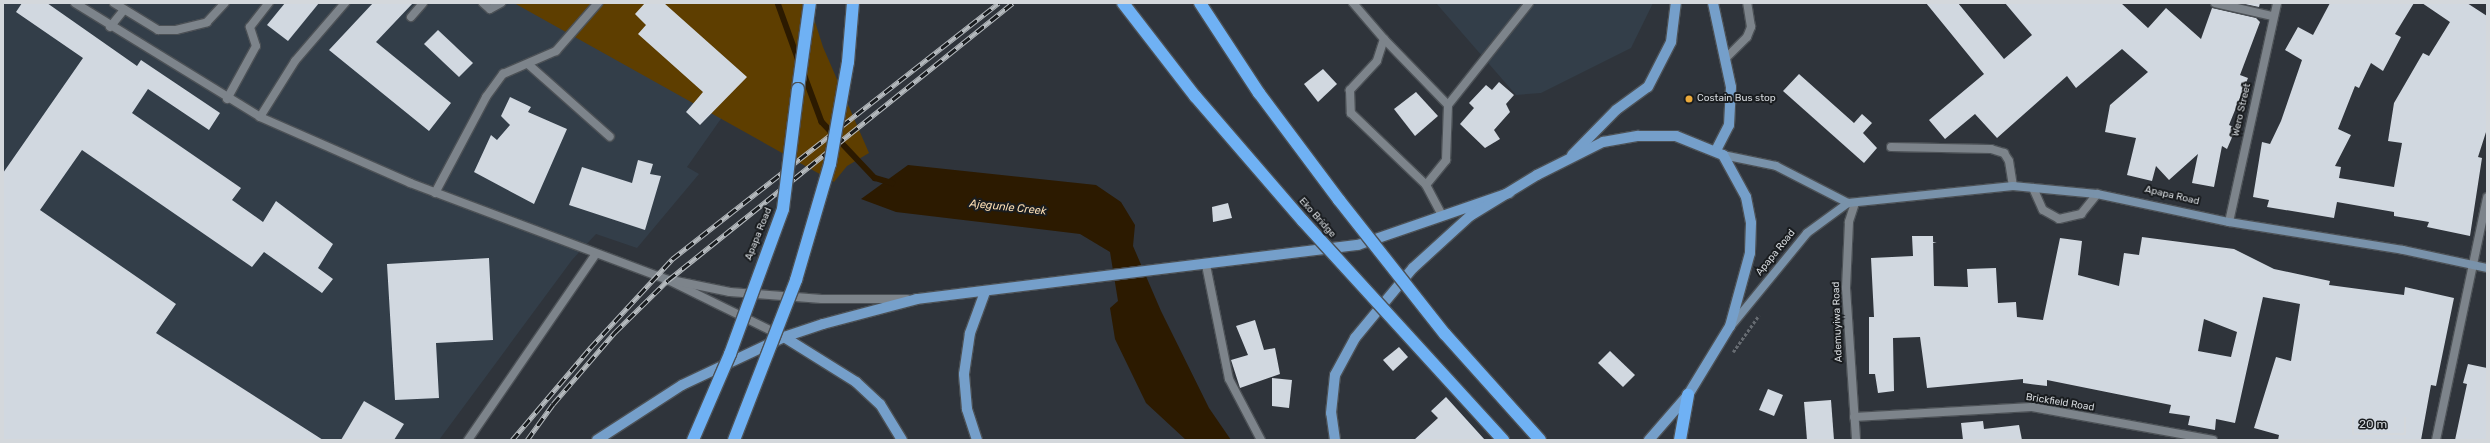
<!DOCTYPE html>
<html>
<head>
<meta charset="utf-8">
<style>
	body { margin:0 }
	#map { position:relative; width:2490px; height:443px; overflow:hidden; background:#2f343b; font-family:Rubik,sans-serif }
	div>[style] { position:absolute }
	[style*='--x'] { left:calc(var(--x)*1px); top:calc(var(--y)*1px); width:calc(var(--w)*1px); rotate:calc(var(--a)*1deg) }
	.built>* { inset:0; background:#333e49 }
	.green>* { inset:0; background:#5e3e00 }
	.water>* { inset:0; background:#2c1a00 }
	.stream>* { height:5.5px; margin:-2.75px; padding:0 2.75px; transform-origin:2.75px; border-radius:2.75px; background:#2c1a00 }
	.building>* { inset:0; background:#d1d8e0 }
	.path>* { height:2.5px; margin-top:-1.25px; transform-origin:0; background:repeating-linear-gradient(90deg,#666b71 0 3px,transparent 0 5px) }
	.roads { filter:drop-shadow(1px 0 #4c5156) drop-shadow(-1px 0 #4c5156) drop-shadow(0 1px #4c5156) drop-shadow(0 -1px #4c5156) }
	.lane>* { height:8px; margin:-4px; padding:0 4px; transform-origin:4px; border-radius:4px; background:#7d848b }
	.street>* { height:8px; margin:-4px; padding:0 4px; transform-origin:4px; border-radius:4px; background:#7d848b }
	.secondary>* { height:8px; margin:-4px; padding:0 4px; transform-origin:4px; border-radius:4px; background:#7992aa }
	.primary>* { height:10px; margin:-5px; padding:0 5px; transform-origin:5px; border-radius:5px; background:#759fca }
	.highway>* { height:12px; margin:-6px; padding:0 6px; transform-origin:6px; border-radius:6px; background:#6fb1f4 }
	.rail>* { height:4.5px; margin-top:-2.25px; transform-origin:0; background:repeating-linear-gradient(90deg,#191c1f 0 9px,#b5babe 0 18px); box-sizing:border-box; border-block:1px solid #b5babe }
	.bridges { filter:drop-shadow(1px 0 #4c5156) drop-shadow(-1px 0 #4c5156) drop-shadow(0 1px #4c5156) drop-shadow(0 -1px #4c5156) }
	.highway-bridge>* { height:12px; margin:-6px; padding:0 6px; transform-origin:6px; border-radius:6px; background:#6fb1f4 }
	.dots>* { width:11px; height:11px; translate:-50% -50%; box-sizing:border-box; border:2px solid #191c1f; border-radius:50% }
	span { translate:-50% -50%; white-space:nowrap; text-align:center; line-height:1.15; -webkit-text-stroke:4px #191c1f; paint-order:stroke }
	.poi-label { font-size:10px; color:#d4d8dc }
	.left { translate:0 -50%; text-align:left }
	.street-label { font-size:10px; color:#d4d8dc }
	.water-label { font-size:11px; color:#fbddb3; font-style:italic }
	.frame { position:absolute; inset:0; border:4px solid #d4d8dc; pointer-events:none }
	.scale { position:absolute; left:2352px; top:417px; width:54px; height:18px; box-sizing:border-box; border:2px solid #d4d8dc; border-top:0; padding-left:5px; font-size:12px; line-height:14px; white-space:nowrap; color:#d4d8dc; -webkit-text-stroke:3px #191c1f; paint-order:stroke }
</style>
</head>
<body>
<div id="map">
	<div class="built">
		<div style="clip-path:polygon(3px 3px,721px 3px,756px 69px,687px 167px,699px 174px,637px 248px,596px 234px,572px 260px,439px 440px,3px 440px)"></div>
		<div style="clip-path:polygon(1436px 3px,1653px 3px,1631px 48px,1541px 93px,1516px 95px)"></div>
	</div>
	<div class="green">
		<div style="clip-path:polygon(514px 3px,809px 3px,823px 47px,869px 153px,847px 166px,834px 182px)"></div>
	</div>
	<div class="water">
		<div style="clip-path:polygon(908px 165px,1096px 185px,1121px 202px,1135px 225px,1133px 246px,1161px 311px,1209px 408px,1231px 440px,1186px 440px,1146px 403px,1115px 339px,1110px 308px,1118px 301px,1110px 252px,1080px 234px,896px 212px,861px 199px)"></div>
	</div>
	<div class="stream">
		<div style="--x:778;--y:3;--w:62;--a:70.1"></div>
		<div style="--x:803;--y:71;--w:54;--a:69.6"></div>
		<div style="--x:822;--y:122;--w:77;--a:46.6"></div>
		<div style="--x:875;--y:178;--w:18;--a:16"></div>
	</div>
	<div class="building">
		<div style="clip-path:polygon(22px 3px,47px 3px,137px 66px,141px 60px,220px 113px,209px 130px,148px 89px,132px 113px,241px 188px,232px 200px,263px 222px,276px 201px,333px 244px,318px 268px,333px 279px,322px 293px,264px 252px,252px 267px,82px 150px,40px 210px,176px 304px,156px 333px,323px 440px,3px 440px,3px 173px,83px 58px,16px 12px)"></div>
		<div style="clip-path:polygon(285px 3px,319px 3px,288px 41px,267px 25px)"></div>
		<div style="clip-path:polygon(373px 3px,413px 3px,376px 42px,451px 103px,429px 131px,329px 50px)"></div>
		<div style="clip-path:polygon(645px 3px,664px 3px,747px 77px,700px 125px,686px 112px,703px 92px,638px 34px,646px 25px,635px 14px)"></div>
		<div style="clip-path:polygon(1926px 3px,1958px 3px,2004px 59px,2032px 35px,2005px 3px,2121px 3px,2148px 28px,2166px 8px,2201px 39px,2212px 8px,2256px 18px,2260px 22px,2240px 75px,2248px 78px,2229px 125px,2236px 128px,2227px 149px,2222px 146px,2214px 187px,2192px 183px,2198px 154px,2169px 180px,2156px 166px,2152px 181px,2127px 175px,2136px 138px,2105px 132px,2110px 105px,2148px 72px,2122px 49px,2076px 88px,2067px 76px,1997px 138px,1975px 114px,1945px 139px,1929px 120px,1984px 74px)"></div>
		<div style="clip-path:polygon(2240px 3px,2260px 3px,2259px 7px)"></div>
		<div style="clip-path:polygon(2330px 3px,2414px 3px,2395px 34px,2401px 37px,2383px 71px,2371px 63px,2359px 88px,2355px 86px,2338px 129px,2351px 135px,2335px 166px,2341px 167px,2339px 178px,2394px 187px,2402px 143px,2388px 141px,2394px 103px,2423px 53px,2429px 56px,2450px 22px,2422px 3px,2467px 3px,2487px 16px,2487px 129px,2478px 157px,2482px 158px,2470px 236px,2427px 227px,2429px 222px,2394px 216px,2394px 212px,2337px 202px,2334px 218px,2267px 207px,2269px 200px,2253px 197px,2262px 142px,2270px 144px,2281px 121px,2302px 60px,2285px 50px,2298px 27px,2313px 35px)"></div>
		<div style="clip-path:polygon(438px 30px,473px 63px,459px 77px,424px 44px)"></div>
		<div style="clip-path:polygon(1323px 69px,1337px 84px,1318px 102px,1304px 84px)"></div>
		<div style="clip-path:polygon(1799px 74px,1854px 123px,1862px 114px,1872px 123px,1863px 133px,1877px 148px,1864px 163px,1783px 91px)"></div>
		<div style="clip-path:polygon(1499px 82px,1514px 95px,1506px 104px,1510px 112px,1494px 130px,1500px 139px,1485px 148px,1460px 124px,1474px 108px,1469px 103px,1486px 85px,1492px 90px)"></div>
		<div style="clip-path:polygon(1416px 92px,1438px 116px,1415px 136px,1394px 109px)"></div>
		<div style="clip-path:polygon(510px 97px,531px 107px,528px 112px,567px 129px,534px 204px,474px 172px,491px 135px,497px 140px,510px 125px,501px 116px)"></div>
		<div style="clip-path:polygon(638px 160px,653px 164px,650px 174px,661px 176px,645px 230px,569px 205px,582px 167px,632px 183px)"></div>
		<div style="clip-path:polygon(1228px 203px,1232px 218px,1213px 222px,1212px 207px)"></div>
		<div style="clip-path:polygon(evenodd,1912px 236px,1933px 236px,1934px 286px,1968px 287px,1967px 269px,1996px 268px,1998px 303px,2016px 302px,2017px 317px,2043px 320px,2060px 238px,2082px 241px,2078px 275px,2119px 286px,2124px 253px,2139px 255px,2142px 237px,2234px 249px,2274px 269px,2330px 281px,2329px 285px,2404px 295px,2405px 287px,2454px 298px,2436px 386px,2431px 385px,2421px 440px,2278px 440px,2279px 435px,2254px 428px,2276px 357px,2291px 361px,2300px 304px,2263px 297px,2235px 423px,2216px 419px,2215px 430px,2188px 425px,2190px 416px,2169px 413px,2171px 405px,2047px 380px,2047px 386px,2023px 383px,2023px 379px,1927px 388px,1920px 337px,1893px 338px,1894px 391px,1878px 393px,1875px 374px,1869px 374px,1869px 317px,1874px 317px,1871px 258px,1913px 256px,1912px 236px,2204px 319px,2237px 332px,2231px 357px,2198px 351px,2204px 319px)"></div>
		<div style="clip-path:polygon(489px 258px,493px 340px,436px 343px,439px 398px,395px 400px,387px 264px)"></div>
		<div style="clip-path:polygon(1255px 320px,1264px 350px,1275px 348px,1280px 374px,1240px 388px,1231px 360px,1248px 355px,1236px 326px)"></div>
		<div style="clip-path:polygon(1399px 347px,1408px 357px,1393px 371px,1383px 360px)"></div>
		<div style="clip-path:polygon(1610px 351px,1635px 375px,1623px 387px,1598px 363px)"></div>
		<div style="clip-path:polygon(2468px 364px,2487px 368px,2487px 440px,2455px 440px,2467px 384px,2463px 383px)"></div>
		<div style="clip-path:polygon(1272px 378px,1292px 380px,1289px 408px,1272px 406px)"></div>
		<div style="clip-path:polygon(1768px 389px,1783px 395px,1774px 416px,1759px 410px)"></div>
		<div style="clip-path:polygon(1446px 397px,1485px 440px,1414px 440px,1438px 418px,1431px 411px)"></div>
		<div style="clip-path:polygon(1831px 400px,1834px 440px,1807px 440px,1804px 402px)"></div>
		<div style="clip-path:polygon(364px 401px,404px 424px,394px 440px,341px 440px)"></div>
		<div style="clip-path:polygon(1983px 421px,1984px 429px,2019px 425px,2022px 440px,1963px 440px,1961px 423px)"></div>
	</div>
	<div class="path">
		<div style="--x:1733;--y:352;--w:45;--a:-54.9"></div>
	</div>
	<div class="roads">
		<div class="lane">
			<div style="--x:114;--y:3;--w:52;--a:31.5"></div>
			<div style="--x:158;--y:30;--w:18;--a:0"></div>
			<div style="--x:176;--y:30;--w:32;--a:-14"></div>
			<div style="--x:207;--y:22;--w:26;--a:-47"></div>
			<div style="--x:483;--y:3;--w:9;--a:41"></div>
			<div style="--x:490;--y:9;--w:13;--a:-29"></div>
			<div style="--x:1353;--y:3;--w:48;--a:49.3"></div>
			<div style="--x:1384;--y:39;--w:23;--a:108"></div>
			<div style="--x:1377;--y:61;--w:40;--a:133"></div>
			<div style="--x:1350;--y:90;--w:23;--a:88"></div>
			<div style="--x:1351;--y:113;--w:104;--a:43.8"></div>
			<div style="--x:1426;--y:185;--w:34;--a:62"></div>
			<div style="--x:411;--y:17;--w:18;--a:-49"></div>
			<div style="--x:110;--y:27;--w:21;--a:-51"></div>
			<div style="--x:1384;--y:39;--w:92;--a:45.9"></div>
			<div style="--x:1725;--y:59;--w:31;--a:-45"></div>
			<div style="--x:1747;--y:37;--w:11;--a:-68"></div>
			<div style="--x:1751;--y:27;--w:24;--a:-99"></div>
			<div style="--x:529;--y:65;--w:108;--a:41.6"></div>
			<div style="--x:227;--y:99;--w:60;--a:-61.3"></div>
			<div style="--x:256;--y:46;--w:20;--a:-108"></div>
			<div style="--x:250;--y:27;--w:31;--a:-52"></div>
			<div style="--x:260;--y:117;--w:66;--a:-58"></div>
			<div style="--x:295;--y:61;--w:77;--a:-49.2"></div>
			<div style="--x:1891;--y:147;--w:100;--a:1.1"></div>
			<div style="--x:1991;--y:149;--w:14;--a:17"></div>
			<div style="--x:2004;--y:153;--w:9;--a:58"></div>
			<div style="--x:2009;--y:161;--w:25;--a:81"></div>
			<div style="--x:1426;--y:185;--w:32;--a:-51"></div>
			<div style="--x:1446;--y:160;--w:55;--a:-87.9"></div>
			<div style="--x:1448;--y:105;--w:130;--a:-51.5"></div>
			<div style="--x:2033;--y:188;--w:24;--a:66"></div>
			<div style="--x:2043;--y:210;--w:18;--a:29"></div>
			<div style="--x:2059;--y:219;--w:23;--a:-13"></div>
			<div style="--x:2081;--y:214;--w:26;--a:-51"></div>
			<div style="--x:435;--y:193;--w:109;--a:-62"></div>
			<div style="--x:486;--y:97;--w:29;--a:-54"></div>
			<div style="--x:503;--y:74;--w:58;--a:-23.5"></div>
			<div style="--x:556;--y:51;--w:64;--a:-48.8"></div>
			<div style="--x:1206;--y:265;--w:116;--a:78.6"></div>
			<div style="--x:1229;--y:379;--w:69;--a:62.3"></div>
			<div style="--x:468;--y:440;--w:224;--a:-55.5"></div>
		</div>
		<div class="street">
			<div style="--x:75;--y:3;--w:217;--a:31.6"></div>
			<div style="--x:260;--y:117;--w:164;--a:23.7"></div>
			<div style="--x:410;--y:183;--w:276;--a:20.6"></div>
			<div style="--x:668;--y:280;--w:125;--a:26.2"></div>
			<div style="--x:2215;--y:3;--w:58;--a:12.8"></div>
			<div style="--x:1855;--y:203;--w:20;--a:108"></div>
			<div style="--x:1849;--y:222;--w:66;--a:92.6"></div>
			<div style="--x:1846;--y:288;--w:152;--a:86.2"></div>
			<div style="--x:2229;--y:222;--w:224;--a:-77.6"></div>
			<div style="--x:676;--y:281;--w:55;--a:11.5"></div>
			<div style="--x:730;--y:292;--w:92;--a:4.4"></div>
			<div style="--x:822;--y:299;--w:85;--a:0"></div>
			<div style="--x:1854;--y:417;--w:178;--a:-3.2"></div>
			<div style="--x:2032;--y:407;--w:184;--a:10.3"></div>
			<div style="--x:2436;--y:440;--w:248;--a:-78.1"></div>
		</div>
		<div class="secondary">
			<div style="--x:1723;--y:155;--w:54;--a:11.7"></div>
			<div style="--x:1776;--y:166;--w:81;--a:27.2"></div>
			<div style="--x:1848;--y:203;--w:166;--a:-5.9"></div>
			<div style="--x:2013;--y:186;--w:84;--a:5.4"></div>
			<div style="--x:2097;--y:194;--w:135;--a:12"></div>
			<div style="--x:2229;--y:222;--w:176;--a:9.1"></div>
			<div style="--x:2403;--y:250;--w:86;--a:12.1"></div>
			<div style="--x:1731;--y:326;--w:120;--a:-50.7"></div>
			<div style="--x:1807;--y:233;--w:51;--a:-36.2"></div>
		</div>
		<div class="primary">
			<div style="--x:1713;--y:3;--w:86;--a:77.9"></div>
			<div style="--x:1731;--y:87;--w:38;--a:93"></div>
			<div style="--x:1729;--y:125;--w:29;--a:117"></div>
			<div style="--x:1572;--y:155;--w:63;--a:-45.6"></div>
			<div style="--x:1616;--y:110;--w:39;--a:-36"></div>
			<div style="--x:1648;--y:87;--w:51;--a:-62.9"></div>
			<div style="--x:1671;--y:42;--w:39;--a:-83"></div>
			<div style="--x:784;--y:337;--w:85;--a:32"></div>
			<div style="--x:856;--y:382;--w:33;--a:43"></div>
			<div style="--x:880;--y:404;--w:42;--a:58.6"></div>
			<div style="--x:597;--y:440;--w:101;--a:-32.9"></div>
			<div style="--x:682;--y:385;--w:113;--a:-25.2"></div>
			<div style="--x:784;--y:337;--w:41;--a:-18.4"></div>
			<div style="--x:823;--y:324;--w:97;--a:-14.9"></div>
			<div style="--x:917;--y:299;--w:444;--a:-7"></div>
			<div style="--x:1358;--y:245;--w:160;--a:-19"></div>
			<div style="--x:977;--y:440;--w:33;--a:-108"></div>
			<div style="--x:967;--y:409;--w:35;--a:-95"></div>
			<div style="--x:964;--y:374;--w:41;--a:-81.7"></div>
			<div style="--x:970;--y:333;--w:44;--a:-69.9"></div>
			<div style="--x:1335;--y:440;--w:27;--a:-98"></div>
			<div style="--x:1331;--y:413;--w:38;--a:-84"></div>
			<div style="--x:1335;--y:375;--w:42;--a:-61.6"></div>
			<div style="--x:1355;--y:338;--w:91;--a:-50.4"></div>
			<div style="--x:1413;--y:268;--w:77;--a:-42.4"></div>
			<div style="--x:1470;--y:216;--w:79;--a:-31.5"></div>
			<div style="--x:1537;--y:175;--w:74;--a:-26.6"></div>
			<div style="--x:1603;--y:142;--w:36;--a:-10"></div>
			<div style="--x:1638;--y:136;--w:38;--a:0"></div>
			<div style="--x:1676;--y:136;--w:51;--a:22"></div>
			<div style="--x:1723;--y:155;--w:48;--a:61.3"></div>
			<div style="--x:1746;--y:197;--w:26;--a:79"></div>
			<div style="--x:1751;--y:223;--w:30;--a:92"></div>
			<div style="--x:1750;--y:253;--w:76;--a:105.3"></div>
			<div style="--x:1730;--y:326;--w:81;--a:121.3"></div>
			<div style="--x:1688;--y:395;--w:60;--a:130.9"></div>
		</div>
		<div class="highway">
			<div style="--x:798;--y:89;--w:87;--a:-82.1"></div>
			<div style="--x:1680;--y:440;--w:46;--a:-79.9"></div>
		</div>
	</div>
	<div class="rail">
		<div style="--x:512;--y:440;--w:121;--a:-49.7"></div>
		<div style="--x:590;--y:348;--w:121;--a:-47.3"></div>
		<div style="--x:672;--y:259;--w:415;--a:-38.1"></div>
		<div style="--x:527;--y:440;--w:44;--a:-54.2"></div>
		<div style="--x:553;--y:404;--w:95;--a:-49.3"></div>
		<div style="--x:615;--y:332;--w:74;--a:-44.5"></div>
		<div style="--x:668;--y:280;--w:442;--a:-38.8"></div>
	</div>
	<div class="bridges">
		<div class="highway-bridge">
			<div style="--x:1123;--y:3;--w:118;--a:52.3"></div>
			<div style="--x:1195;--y:96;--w:165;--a:49.2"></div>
			<div style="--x:1303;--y:221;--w:297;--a:47.6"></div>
			<div style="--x:1200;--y:3;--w:108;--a:56.8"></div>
			<div style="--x:1259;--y:93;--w:134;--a:53.2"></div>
			<div style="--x:1339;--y:200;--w:171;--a:51.7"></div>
			<div style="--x:1445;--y:334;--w:142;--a:48.1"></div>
			<div style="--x:693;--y:440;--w:94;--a:-66.7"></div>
			<div style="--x:730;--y:354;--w:154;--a:-69.9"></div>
			<div style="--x:783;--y:209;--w:121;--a:-82.9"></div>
			<div style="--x:734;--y:440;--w:172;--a:-68.8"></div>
			<div style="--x:796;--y:280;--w:121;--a:-73.7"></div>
			<div style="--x:830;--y:164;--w:104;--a:-80"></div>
			<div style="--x:848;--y:62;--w:59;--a:-85.2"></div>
		</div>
	</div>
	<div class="dots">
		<div style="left:1689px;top:99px;background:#eba93a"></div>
	</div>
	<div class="poi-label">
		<span class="left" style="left:1697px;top:99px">Costain Bus stop</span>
	</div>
	<div class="street-label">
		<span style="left:2242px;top:110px;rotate:-77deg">Wero Street</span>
		<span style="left:2172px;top:196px;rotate:13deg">Apapa Road</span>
		<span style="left:1317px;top:218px;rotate:48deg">Eko Bridge</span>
		<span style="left:759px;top:234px;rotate:-68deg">Apapa Road</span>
		<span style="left:1776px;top:253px;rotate:-51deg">Apapa Road</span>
		<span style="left:1838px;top:322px;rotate:-92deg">Ademuyiwa Road</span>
		<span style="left:2060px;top:403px;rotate:9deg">Brickfield Road</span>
	</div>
	<div class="water-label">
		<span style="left:1008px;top:208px;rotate:6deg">Ajegunle Creek</span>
	</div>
	<div class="frame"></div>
	<div class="scale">20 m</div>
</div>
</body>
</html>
